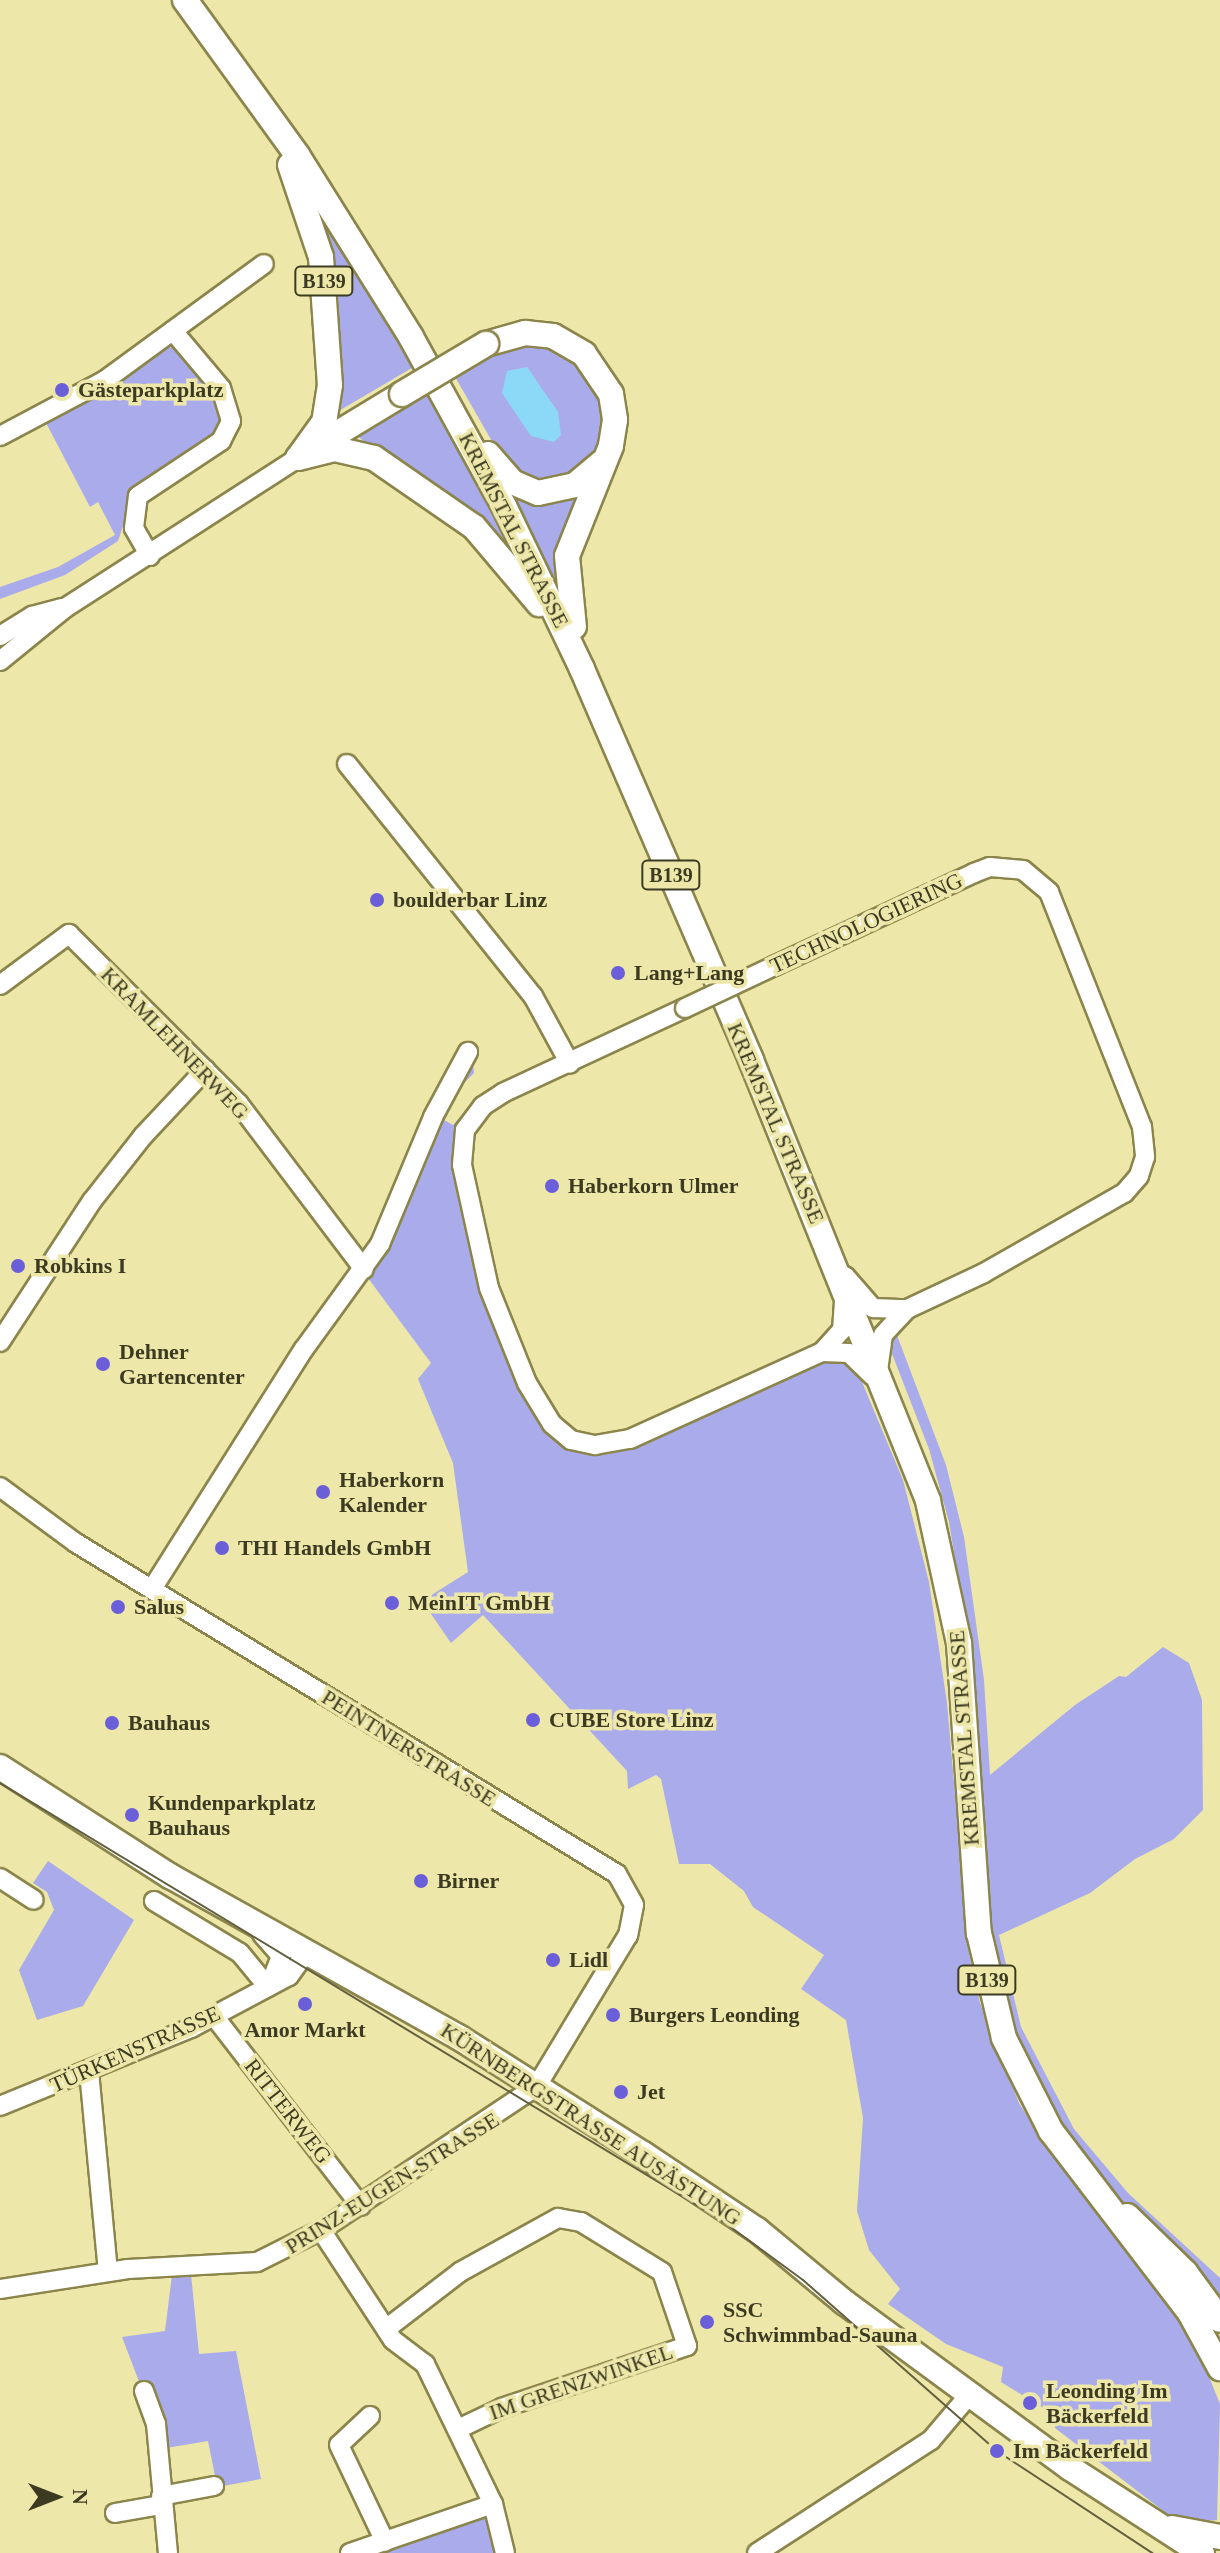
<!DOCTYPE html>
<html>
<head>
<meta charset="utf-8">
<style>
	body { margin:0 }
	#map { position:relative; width:1220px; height:2553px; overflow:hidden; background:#ede7aa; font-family:"Times New Roman",serif }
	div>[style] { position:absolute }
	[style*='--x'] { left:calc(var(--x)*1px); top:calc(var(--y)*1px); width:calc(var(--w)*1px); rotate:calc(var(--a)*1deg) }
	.green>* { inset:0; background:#aaabea }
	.water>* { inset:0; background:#8bd9f6 }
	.roads { filter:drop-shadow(2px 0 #8b854b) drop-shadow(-2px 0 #8b854b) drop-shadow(0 2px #8b854b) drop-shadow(0 -2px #8b854b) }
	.minor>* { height:18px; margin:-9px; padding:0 9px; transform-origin:9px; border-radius:9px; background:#fff }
	.major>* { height:24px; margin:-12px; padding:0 12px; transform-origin:12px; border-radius:12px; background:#fff }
	.tram>* { height:2px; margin:-1px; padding:0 1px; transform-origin:1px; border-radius:1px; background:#625f3e }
	.bridges { filter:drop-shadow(2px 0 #8b854b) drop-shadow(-2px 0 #8b854b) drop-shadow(0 2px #8b854b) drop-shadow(0 -2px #8b854b) }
	.minor-bridge>* { height:18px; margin:-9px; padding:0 9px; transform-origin:9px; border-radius:9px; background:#fff }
	.major-bridge>* { height:24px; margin:-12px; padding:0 12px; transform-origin:12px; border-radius:12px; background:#fff }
	.dots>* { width:22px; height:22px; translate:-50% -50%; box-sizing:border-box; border:4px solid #ede7aa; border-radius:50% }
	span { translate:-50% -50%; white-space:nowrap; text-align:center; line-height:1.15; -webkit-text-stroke:7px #ede7aa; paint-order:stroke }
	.shield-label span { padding:2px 6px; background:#ede7aa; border:2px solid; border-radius:6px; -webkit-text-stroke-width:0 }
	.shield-label { font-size:20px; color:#3c3a21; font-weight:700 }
	.poi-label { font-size:22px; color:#3c3a21; font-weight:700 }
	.left { translate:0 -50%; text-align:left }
	.street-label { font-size:22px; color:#3c3a21 }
	.north { position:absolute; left:16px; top:2457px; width:80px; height:80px; -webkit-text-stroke:6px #ede7aa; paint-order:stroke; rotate:90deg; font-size:22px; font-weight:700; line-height:32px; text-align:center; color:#3c3a21 }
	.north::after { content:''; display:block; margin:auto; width:28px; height:36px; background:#3c3a21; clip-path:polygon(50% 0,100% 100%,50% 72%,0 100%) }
</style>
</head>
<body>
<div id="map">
	<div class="green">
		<div style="clip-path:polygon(305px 184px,417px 365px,337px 412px)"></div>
		<div style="clip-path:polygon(531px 345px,548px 347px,586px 368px,600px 390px,604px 417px,593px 457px,579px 473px,542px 485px,509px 471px,454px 375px,494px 352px)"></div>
		<div style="clip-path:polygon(168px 347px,180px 349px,219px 398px,223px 423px,218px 434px,136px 488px,118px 541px,65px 575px,0 599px,0 587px,58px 567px,115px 535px,98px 502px,90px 507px,44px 419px)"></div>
		<div style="clip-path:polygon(431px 391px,523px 572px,355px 434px)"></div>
		<div style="clip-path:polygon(505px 487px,544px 503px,567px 499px,584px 488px,562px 537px,558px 592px)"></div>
		<div style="clip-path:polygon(466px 1064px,473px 1064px,474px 1073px,454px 1093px,444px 1120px,453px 1125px,473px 1103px,489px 1097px,465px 1116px,454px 1135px,452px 1162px,478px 1288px,501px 1348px,553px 1439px,576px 1451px,610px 1454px,831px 1358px,838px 1357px,857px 1370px,903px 1480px,929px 1582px,947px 1703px,969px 1953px,980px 2003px,1019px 2103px,1050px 2152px,1157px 2283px,1194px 2340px,1220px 2404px,1217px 2520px,1185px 2523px,1170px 2516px,1055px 2428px,1055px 2415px,1001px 2382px,1003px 2367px,946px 2344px,888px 2304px,900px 2289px,869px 2250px,857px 2211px,863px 2118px,846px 2020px,801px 1989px,824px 1955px,753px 1907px,744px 1891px,710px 1864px,679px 1864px,661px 1779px,656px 1775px,628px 1789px,627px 1771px,483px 1615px,451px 1643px,422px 1601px,468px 1572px,453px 1463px,418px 1379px,431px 1363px,365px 1274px)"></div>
		<div style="clip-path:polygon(895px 1330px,946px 1465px,964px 1537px,984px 1680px,990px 1775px,1075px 1705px,1119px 1676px,1126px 1677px,1163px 1647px,1189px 1663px,1202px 1700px,1203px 1810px,1174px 1839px,1135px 1859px,1090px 1893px,999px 1935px,1021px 2027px,1074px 2129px,1128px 2193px,1220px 2278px,1220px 2300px,1104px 2184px,1071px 2143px,1026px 2068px,996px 1976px,984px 1883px,974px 1677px,949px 1522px,929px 1449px,889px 1346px)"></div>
		<div style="clip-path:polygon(48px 1861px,134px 1920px,83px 2006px,37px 2020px,19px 1970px,54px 1910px,47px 1892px,33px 1883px)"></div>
		<div style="clip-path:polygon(191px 2274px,199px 2354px,236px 2351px,261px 2479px,223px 2486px,216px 2481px,208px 2441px,166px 2448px,152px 2391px,146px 2381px,140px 2384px,122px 2337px,165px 2331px,172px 2275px)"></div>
		<div style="clip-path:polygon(482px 2516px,488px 2518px,500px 2553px,377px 2553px)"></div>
	</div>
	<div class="water">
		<div style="clip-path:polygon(527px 367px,558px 412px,561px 435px,554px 442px,531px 436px,502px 393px,507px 371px)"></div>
	</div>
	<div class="roads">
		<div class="minor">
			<div style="--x:0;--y:436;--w:118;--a:-27.9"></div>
			<div style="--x:104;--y:381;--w:198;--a:-36.2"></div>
			<div style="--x:150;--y:556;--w:32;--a:-120"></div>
			<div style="--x:134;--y:528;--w:32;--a:-83"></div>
			<div style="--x:138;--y:496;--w:100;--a:-33.5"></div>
			<div style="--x:221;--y:441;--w:22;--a:-63"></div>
			<div style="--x:231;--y:421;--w:34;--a:-107"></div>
			<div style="--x:221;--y:388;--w:75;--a:-130.1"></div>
			<div style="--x:0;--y:636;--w:38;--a:-32"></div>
			<div style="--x:32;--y:616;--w:31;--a:-15"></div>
			<div style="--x:0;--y:661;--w:84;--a:-39.2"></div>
			<div style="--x:65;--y:608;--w:277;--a:-32.8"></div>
			<div style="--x:347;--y:764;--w:297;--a:51.3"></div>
			<div style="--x:533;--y:996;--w:77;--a:61.4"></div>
			<div style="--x:774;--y:966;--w:221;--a:-24.9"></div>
			<div style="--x:974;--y:873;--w:17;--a:-21"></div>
			<div style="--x:990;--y:867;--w:33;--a:5"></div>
			<div style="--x:1023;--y:870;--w:34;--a:40"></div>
			<div style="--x:1049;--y:892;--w:253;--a:68.4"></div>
			<div style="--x:1142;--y:1127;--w:30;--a:84"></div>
			<div style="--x:1145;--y:1157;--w:20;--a:108"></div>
			<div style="--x:1139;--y:1176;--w:23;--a:131"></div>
			<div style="--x:1124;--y:1193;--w:161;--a:150.3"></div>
			<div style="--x:984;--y:1273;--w:85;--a:154.9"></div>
			<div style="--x:907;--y:1309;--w:35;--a:133"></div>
			<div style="--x:883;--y:1335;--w:34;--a:98"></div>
			<div style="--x:0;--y:985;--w:86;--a:-36.5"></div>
			<div style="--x:69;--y:934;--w:240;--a:45"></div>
			<div style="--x:239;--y:1104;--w:207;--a:52.9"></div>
			<div style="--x:685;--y:1008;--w:201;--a:155"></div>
			<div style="--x:503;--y:1093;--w:24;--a:147"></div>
			<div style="--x:483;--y:1106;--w:30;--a:127"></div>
			<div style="--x:465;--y:1130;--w:35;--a:95"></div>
			<div style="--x:462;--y:1165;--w:126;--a:77.6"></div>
			<div style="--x:489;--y:1288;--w:102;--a:68.2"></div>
			<div style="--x:527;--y:1383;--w:48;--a:58.6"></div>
			<div style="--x:552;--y:1424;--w:25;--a:40"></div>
			<div style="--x:571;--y:1440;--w:25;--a:12"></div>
			<div style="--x:595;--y:1445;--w:36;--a:-10"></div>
			<div style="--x:630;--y:1439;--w:211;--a:-24.4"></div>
			<div style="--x:822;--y:1352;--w:30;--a:-48"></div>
			<div style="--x:842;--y:1330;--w:32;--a:-86"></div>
			<div style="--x:845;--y:1276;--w:43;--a:48.8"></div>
			<div style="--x:873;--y:1308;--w:34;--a:2"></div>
			<div style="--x:0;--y:1342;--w:168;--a:-56.9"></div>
			<div style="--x:92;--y:1201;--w:83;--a:-51.9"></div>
			<div style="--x:143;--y:1136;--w:91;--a:-46.8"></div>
			<div style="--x:822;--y:1352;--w:27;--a:2"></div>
			<div style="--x:849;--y:1353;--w:33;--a:44"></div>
			<div style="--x:0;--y:1487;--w:94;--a:36.4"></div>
			<div style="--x:76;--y:1543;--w:634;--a:31.46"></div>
			<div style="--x:617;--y:1874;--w:35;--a:61"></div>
			<div style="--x:634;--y:1905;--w:31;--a:101"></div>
			<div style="--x:628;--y:1935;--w:176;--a:121.1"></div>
			<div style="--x:537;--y:2086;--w:260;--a:146.3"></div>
			<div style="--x:321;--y:2230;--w:72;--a:153.4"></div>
			<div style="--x:257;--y:2262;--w:129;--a:176.9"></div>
			<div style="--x:128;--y:2269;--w:130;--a:171.1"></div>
			<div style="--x:152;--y:1589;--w:284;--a:-57.7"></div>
			<div style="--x:304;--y:1349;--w:130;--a:-54.1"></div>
			<div style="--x:380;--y:1244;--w:138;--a:-67.3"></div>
			<div style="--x:433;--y:1117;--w:74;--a:-61.7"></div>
			<div style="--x:0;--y:1878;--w:40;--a:32.9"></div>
			<div style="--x:154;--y:1901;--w:100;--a:31.2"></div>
			<div style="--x:240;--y:1953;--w:44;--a:50.5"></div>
			<div style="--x:262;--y:1934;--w:29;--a:49"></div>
			<div style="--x:281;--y:1956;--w:31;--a:111"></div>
			<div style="--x:214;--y:2016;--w:240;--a:52.3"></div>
			<div style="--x:89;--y:2071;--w:201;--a:84.6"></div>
			<div style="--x:0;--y:2106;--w:206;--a:-22.2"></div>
			<div style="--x:191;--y:2028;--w:111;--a:-28"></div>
			<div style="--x:289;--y:1976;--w:29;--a:-54"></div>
			<div style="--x:321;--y:2230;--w:131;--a:56.8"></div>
			<div style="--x:393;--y:2340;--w:40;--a:37"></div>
			<div style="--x:425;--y:2364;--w:156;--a:64.1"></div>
			<div style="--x:386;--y:2329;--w:93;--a:-37.6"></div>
			<div style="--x:460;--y:2272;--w:112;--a:-28.9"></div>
			<div style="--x:558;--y:2218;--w:23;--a:10"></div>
			<div style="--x:581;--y:2222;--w:95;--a:31.7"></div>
			<div style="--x:662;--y:2272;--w:78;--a:71.3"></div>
			<div style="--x:687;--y:2346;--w:195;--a:161.5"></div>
			<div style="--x:502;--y:2408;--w:49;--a:154.5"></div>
			<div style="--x:144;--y:2391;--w:35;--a:70"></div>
			<div style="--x:156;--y:2424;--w:130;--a:84.7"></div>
			<div style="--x:370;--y:2416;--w:42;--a:136.9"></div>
			<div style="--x:339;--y:2445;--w:107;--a:64.6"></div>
			<div style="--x:161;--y:2496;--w:54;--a:-10.7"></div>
			<div style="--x:115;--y:2513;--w:47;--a:-9.9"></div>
			<div style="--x:350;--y:2553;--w:151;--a:-18.9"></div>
			<div style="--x:493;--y:2504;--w:50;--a:76.2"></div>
			<div style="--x:757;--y:2553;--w:207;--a:-33"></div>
			<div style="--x:931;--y:2440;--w:60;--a:-49.7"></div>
		</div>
		<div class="major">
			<div style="--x:185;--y:0;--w:191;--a:54.1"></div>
			<div style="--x:297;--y:155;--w:215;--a:57.9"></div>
			<div style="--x:411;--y:337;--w:193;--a:61.2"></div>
			<div style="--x:504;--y:506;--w:181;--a:64.4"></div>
			<div style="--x:582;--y:669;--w:426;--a:66.6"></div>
			<div style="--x:751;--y:1060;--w:475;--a:68.1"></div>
			<div style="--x:928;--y:1501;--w:145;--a:77.7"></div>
			<div style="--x:959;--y:1643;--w:291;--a:86.1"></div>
			<div style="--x:979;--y:1933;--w:108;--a:76.6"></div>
			<div style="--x:1004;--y:2038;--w:104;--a:63.2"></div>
			<div style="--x:1051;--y:2131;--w:229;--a:52.6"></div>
			<div style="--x:1190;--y:2313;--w:63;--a:61.4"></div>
			<div style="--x:290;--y:165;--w:97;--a:71.4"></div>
			<div style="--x:321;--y:257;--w:128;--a:86"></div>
			<div style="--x:330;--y:385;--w:37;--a:99"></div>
			<div style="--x:324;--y:422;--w:44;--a:125.8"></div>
			<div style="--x:486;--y:344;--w:41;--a:-15.8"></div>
			<div style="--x:525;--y:333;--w:28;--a:6"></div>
			<div style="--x:553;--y:336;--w:36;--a:30"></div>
			<div style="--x:584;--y:354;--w:48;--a:56"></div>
			<div style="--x:611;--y:394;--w:26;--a:81"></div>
			<div style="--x:615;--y:420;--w:26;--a:99"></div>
			<div style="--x:611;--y:446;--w:118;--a:111.8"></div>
			<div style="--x:567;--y:556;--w:71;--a:84.4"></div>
			<div style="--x:310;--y:450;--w:108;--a:-31.3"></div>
			<div style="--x:488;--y:454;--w:37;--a:49"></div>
			<div style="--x:512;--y:482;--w:28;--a:23"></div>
			<div style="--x:538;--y:493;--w:38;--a:-12"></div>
			<div style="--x:575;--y:485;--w:35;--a:-40"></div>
			<div style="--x:298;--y:458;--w:38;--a:-14"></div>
			<div style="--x:335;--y:449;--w:40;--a:13"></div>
			<div style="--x:374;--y:458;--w:121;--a:34.6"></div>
			<div style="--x:474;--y:527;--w:101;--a:49.8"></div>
			<div style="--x:0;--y:1767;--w:202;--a:32.7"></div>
			<div style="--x:170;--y:1876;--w:332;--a:29.2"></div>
			<div style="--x:460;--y:2038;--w:217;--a:32.4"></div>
			<div style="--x:643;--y:2154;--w:137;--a:33.7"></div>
			<div style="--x:757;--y:2230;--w:113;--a:39.6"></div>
			<div style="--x:844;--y:2302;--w:280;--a:36.3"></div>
			<div style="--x:1070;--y:2468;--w:157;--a:32.8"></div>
			<div style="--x:1127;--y:2216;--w:81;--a:44"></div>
			<div style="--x:1185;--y:2272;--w:59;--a:53.9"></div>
			<div style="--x:1172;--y:2528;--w:49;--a:10.6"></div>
		</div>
	</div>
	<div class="tram">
		<div style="--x:0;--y:1783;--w:843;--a:31.22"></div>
		<div style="--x:721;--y:2220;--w:102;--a:36.2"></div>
		<div style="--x:803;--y:2280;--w:259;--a:41.4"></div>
		<div style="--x:997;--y:2451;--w:186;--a:33.3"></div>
	</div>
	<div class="bridges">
		<div class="minor-bridge">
			<div style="--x:685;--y:1008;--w:98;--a:-25.3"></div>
		</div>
		<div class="major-bridge">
			<div style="--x:402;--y:394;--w:98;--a:-30.8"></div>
		</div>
	</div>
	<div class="dots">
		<div style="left:62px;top:390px;background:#6b5fd9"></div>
		<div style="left:377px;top:900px;background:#6b5fd9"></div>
		<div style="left:618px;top:973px;background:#6b5fd9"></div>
		<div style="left:552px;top:1186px;background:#6b5fd9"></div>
		<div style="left:18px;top:1266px;background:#6b5fd9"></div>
		<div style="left:103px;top:1364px;background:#6b5fd9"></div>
		<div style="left:323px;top:1492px;background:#6b5fd9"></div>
		<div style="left:222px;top:1548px;background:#6b5fd9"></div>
		<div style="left:392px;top:1603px;background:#6b5fd9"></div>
		<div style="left:118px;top:1607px;background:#6b5fd9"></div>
		<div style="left:533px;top:1720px;background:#6b5fd9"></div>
		<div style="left:112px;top:1723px;background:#6b5fd9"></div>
		<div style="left:132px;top:1815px;background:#6b5fd9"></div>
		<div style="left:421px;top:1881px;background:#6b5fd9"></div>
		<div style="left:553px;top:1960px;background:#6b5fd9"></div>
		<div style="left:305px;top:2004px;background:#6b5fd9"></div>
		<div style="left:613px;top:2015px;background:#6b5fd9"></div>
		<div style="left:621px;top:2092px;background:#6b5fd9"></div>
		<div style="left:707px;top:2322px;background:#6b5fd9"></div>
		<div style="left:1030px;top:2403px;background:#6b5fd9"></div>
		<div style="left:997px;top:2451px;background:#6b5fd9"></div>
	</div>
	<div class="shield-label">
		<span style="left:324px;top:281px">B139</span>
		<span style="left:671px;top:875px">B139</span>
		<span style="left:987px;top:1980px">B139</span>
	</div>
	<div class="poi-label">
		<span class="left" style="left:78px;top:390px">Gästeparkplatz</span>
		<span class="left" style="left:393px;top:900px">boulderbar Linz</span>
		<span class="left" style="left:634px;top:973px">Lang+Lang</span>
		<span class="left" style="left:568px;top:1186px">Haberkorn Ulmer</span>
		<span class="left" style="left:34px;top:1266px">Robkins I</span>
		<span class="left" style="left:119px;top:1364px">Dehner<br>Gartencenter</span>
		<span class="left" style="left:339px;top:1492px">Haberkorn<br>Kalender</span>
		<span class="left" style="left:238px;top:1548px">THI Handels GmbH</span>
		<span class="left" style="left:408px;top:1603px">MeinIT GmbH</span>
		<span class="left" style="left:134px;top:1607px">Salus</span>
		<span class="left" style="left:549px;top:1720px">CUBE Store Linz</span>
		<span class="left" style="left:128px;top:1723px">Bauhaus</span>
		<span class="left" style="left:148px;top:1815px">Kundenparkplatz<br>Bauhaus</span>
		<span class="left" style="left:437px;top:1881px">Birner</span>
		<span class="left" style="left:569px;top:1960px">Lidl</span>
		<span class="left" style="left:629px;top:2015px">Burgers Leonding</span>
		<span style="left:305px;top:2030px">Amor Markt</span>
		<span class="left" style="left:637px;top:2092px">Jet</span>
		<span class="left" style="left:723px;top:2322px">SSC<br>Schwimmbad-Sauna</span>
		<span class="left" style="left:1046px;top:2403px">Leonding Im<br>Bäckerfeld</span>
		<span class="left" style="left:1013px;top:2451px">Im Bäckerfeld</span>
	</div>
	<div class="street-label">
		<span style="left:514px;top:530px;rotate:63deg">KREMSTAL STRASSE</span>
		<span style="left:866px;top:923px;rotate:-25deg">TECHNOLOGIERING</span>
		<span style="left:175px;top:1043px;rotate:46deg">KRAMLEHNERWEG</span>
		<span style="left:776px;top:1123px;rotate:67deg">KREMSTAL STRASSE</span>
		<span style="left:964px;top:1738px;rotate:-94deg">KREMSTAL STRASSE</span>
		<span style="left:409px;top:1748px;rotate:32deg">PEINTNERSTRASSE</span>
		<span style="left:135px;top:2049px;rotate:-24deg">TÜRKENSTRASSE</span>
		<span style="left:288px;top:2111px;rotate:52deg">RITTERWEG</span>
		<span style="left:591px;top:2124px;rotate:33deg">KÜRNBERGSTRASSE AUSÄSTUNG</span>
		<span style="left:392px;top:2183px;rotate:-32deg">PRINZ-EUGEN-STRASSE</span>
		<span style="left:581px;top:2382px;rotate:-19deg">IM GRENZWINKEL</span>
	</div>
	<div class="north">N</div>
</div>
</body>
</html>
